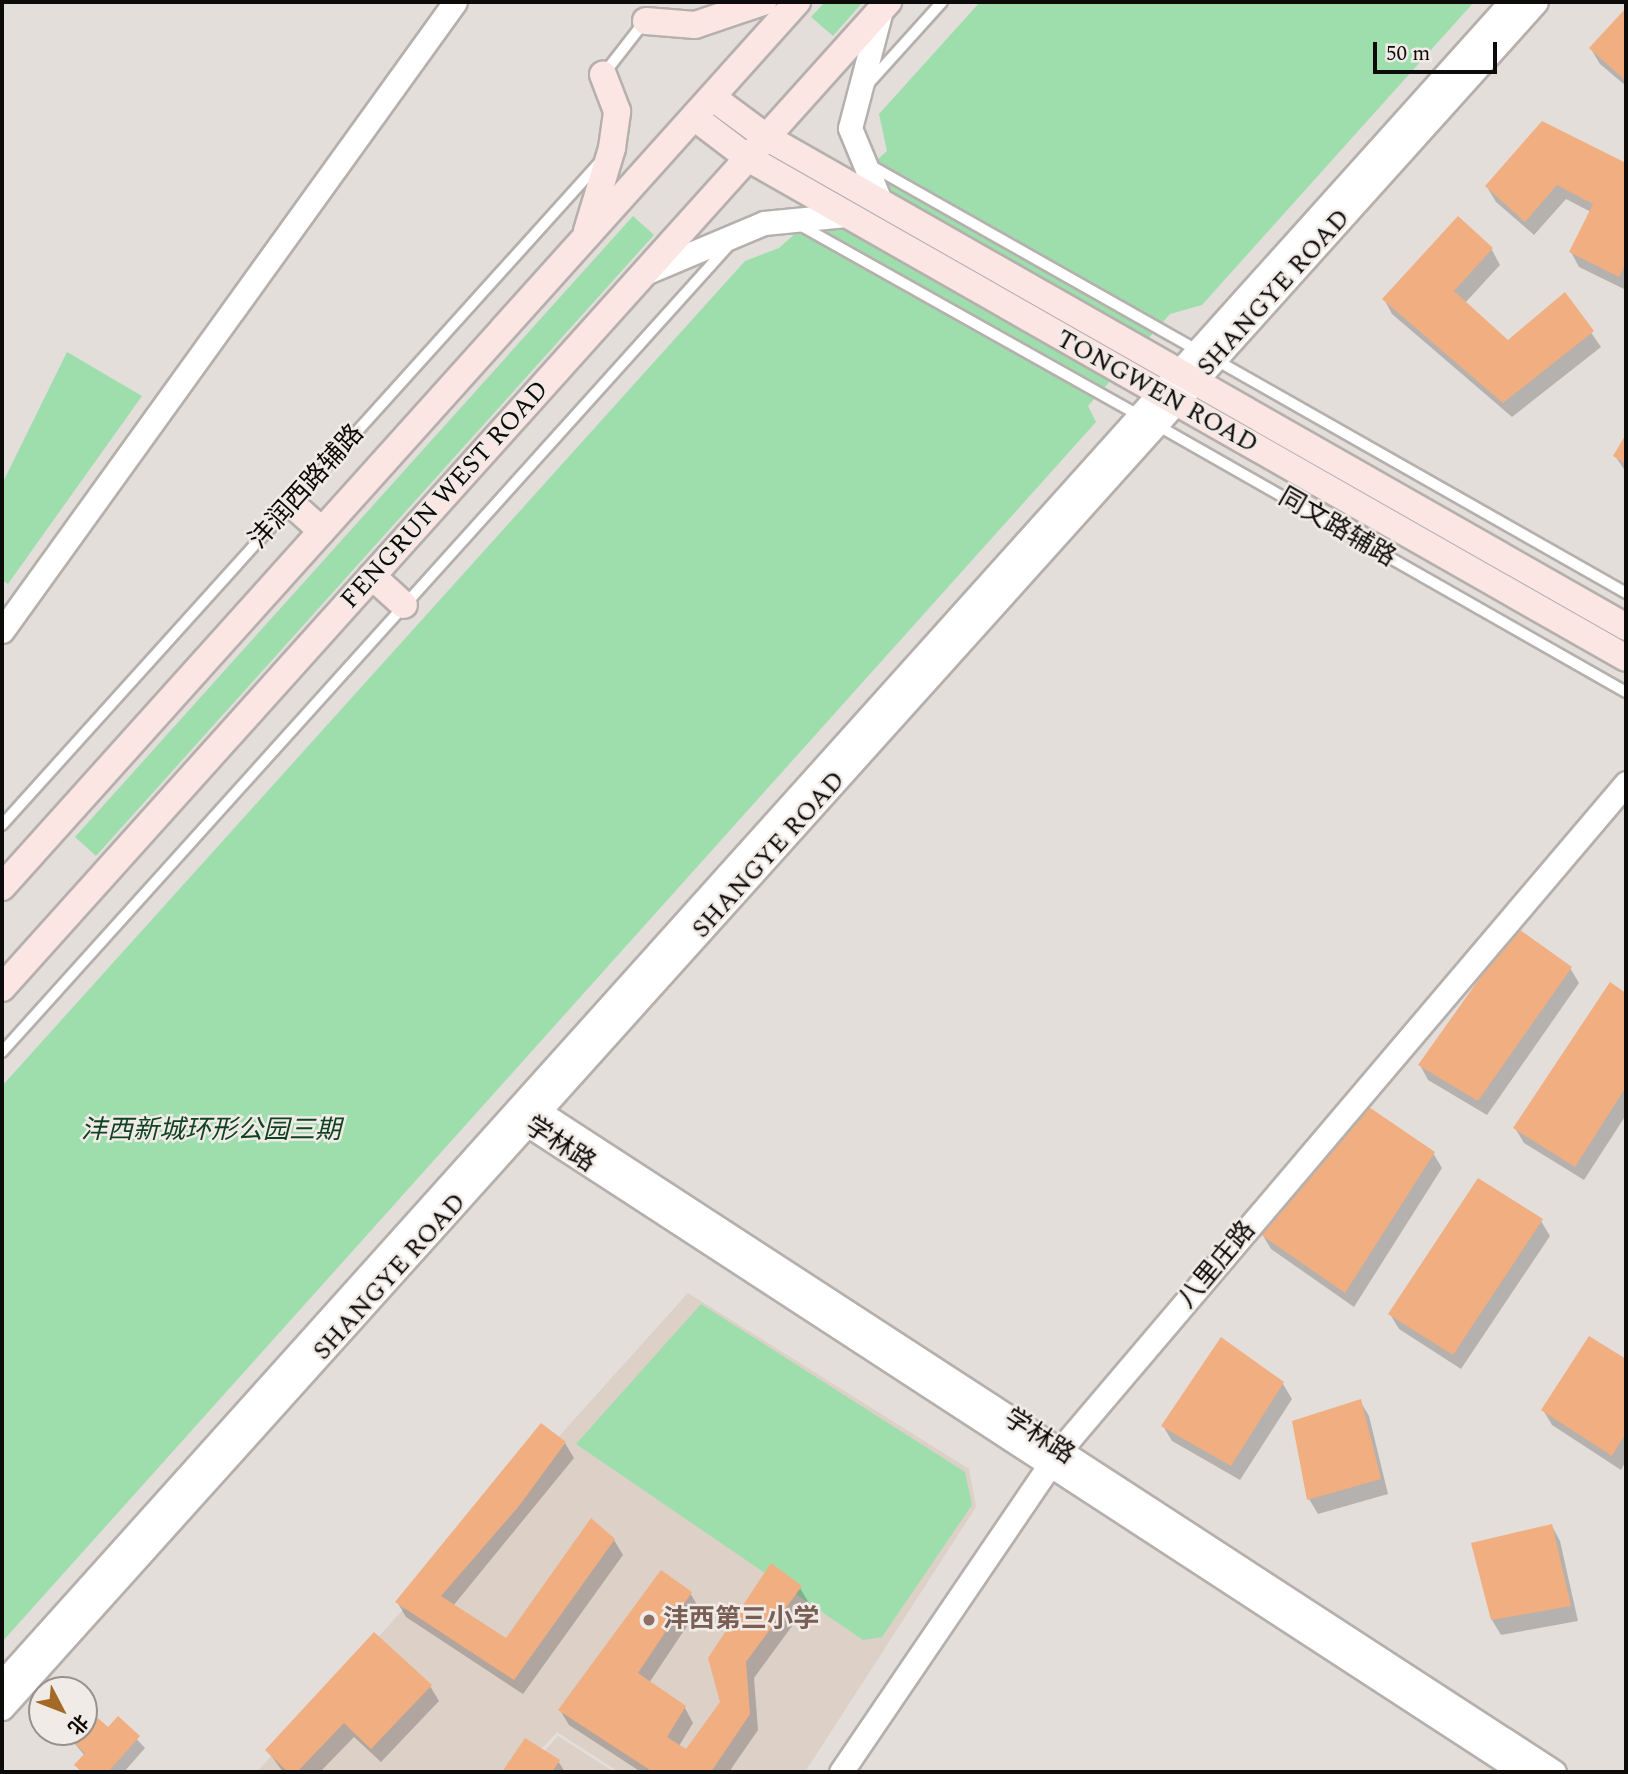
<!DOCTYPE html>
<html>
<head>
<meta charset="utf-8">
<style>
	body { margin:0 }
	#map { position:relative; width:1628px; height:1774px; overflow:hidden; background:#e3deda; font-family:Spectral,"Noto Sans SC",serif }
	div>[style] { position:absolute }
	[style*='--x'] { left:calc(var(--x)*1px); top:calc(var(--y)*1px); width:calc(var(--w)*1px); rotate:calc(var(--a)*1deg) }
	.built>* { inset:0; background:#dcd0c7 }
	.green>* { inset:0; background:#9edead }
	.shadow>* { inset:0; background:#0003 }
	.building>* { inset:0; background:#f1ae80 }
	.roads { filter:drop-shadow(2px 0 #b5b0ad) drop-shadow(-2px 0 #b5b0ad) drop-shadow(0 2px #b5b0ad) drop-shadow(0 -2px #b5b0ad) }
	.service>* { height:10px; margin:-5px; padding:0 5px; transform-origin:5px; border-radius:5px; background:#fff }
	.tertiary>* { height:23px; margin:-11.5px; padding:0 11.5px; transform-origin:11.5px; border-radius:11.5px; background:#fff }
	.secondary>* { height:26px; margin:-13px; padding:0 13px; transform-origin:13px; border-radius:13px; background:#fce6e4 }
	.dots>* { width:19px; height:19px; translate:-50% -50%; box-sizing:border-box; border:4px solid #f1ebe7; border-radius:50% }
	span { translate:-50% -50%; white-space:nowrap; text-align:center; line-height:1.15; -webkit-text-stroke:5px #f1ebe7; paint-order:stroke }
	.street-label { font-size:26px; color:#0d0b0a }
	.park-label { font-size:26px; color:#0f4221; font-style:italic }
	.education-label { font-size:26px; color:#785e54; font-weight:700 }
	.left { translate:0 -50%; text-align:left }
	.frame { position:absolute; inset:0; border:4px solid #0d0b0a; pointer-events:none }
	.north { position:absolute; left:28px; top:1676px; width:70px; height:70px; box-sizing:border-box; background:#f1ebe7; border:2px solid #96918f; border-radius:50%; rotate:132deg; font-size:19px; font-weight:700; line-height:28px; text-align:center; color:#0d0b0a }
	.north::after { content:''; display:block; margin:auto; width:24px; height:32px; background:#a26927; clip-path:polygon(50% 0,100% 100%,50% 72%,0 100%) }
	.scale { position:absolute; left:1373px; top:42px; width:124px; height:32px; box-sizing:border-box; border:4px solid #0d0b0a; border-top:0; padding-left:9px; font-size:21px; line-height:24px; white-space:nowrap; color:#0d0b0a; -webkit-text-stroke:5px #f1ebe7; paint-order:stroke }
</style>
</head>
<body>
<div id="map">
	<div class="built">
		<div style="clip-path:polygon(688px 1293px,969px 1469px,976px 1507px,805px 1772px,619px 1772px,557px 1732px,521px 1772px,257px 1772px)"></div>
		<div style="clip-path:polygon(558px 1736px,614px 1772px,525px 1772px)"></div>
	</div>
	<div class="green">
		<div style="clip-path:polygon(825px 2px,863px 2px,833px 36px,811px 17px)"></div>
		<div style="clip-path:polygon(980px 2px,1474px 2px,1202px 305px,1170px 314px,1088px 406px,1096px 422px,2px 1642px,2px 1086px,745px 261px,779px 248px,887px 151px,879px 114px)"></div>
		<div style="clip-path:polygon(633px 216px,654px 235px,96px 856px,75px 837px)"></div>
		<div style="clip-path:polygon(67px 352px,142px 396px,8px 584px,2px 580px,2px 484px)"></div>
		<div style="clip-path:polygon(701px 1304px,965px 1472px,972px 1505px,882px 1637px,863px 1640px,576px 1444px)"></div>
	</div>
	<div class="shadow">
		<div style="clip-path:polygon(1626px 11px,1626px 86px,1600px 64px,1591px 49px)"></div>
		<div style="clip-path:polygon(1543px 123px,1626px 165px,1626px 290px,1579px 267px,1571px 252px,1591px 212px,1566px 199px,1534px 235px,1496px 202px,1487px 187px)"></div>
		<div style="clip-path:polygon(1458px 218px,1492px 250px,1500px 265px,1465px 303px,1508px 342px,1565px 295px,1601px 347px,1512px 417px,1392px 314px,1384px 299px)"></div>
		<div style="clip-path:polygon(1626px 437px,1626px 472px,1615px 456px)"></div>
		<div style="clip-path:polygon(1570px 968px,1579px 983px,1487px 1115px,1428px 1080px,1420px 1065px)"></div>
		<div style="clip-path:polygon(1611px 984px,1626px 995px,1626px 1115px,1584px 1180px,1524px 1143px,1515px 1128px)"></div>
		<div style="clip-path:polygon(1433px 1153px,1442px 1168px,1354px 1307px,1271px 1249px,1262px 1234px)"></div>
		<div style="clip-path:polygon(1541px 1221px,1550px 1236px,1461px 1369px,1399px 1329px,1390px 1314px)"></div>
		<div style="clip-path:polygon(1589px 1338px,1626px 1361px,1626px 1461px,1621px 1470px,1552px 1425px,1543px 1410px)"></div>
		<div style="clip-path:polygon(1221px 1340px,1283px 1384px,1292px 1399px,1240px 1480px,1172px 1441px,1163px 1426px)"></div>
		<div style="clip-path:polygon(1360px 1401px,1369px 1416px,1388px 1494px,1318px 1514px,1309px 1499px)"></div>
		<div style="clip-path:polygon(565px 1443px,574px 1458px,453px 1606px,507px 1640px,614px 1540px,623px 1555px,523px 1694px,406px 1617px,397px 1602px)"></div>
		<div style="clip-path:polygon(1552px 1526px,1560px 1541px,1578px 1621px,1501px 1635px,1492px 1620px)"></div>
		<div style="clip-path:polygon(800px 1588px,809px 1603px,754px 1678px,758px 1730px,729px 1772px,641px 1772px,569px 1725px,560px 1710px,690px 1593px,699px 1608px,649px 1683px,685px 1708px,693px 1723px,679px 1746px,686px 1752px,722px 1703px,710px 1658px)"></div>
		<div style="clip-path:polygon(430px 1686px,439px 1701px,381px 1762px,354px 1737px,320px 1772px,283px 1772px,267px 1750px)"></div>
		<div style="clip-path:polygon(118px 1719px,145px 1748px,124px 1772px,81px 1772px,77px 1765px,85px 1756px,70px 1738px,84px 1732px,84px 1722px,108px 1730px)"></div>
		<div style="clip-path:polygon(526px 1741px,558px 1761px,565px 1772px,504px 1772px)"></div>
	</div>
	<div class="building">
		<div style="clip-path:polygon(1626px 8px,1626px 81px,1589px 48px)"></div>
		<div style="clip-path:polygon(1542px 121px,1626px 163px,1626px 263px,1619px 277px,1569px 252px,1593px 204px,1557px 185px,1525px 222px,1485px 186px)"></div>
		<div style="clip-path:polygon(1458px 216px,1493px 248px,1454px 291px,1508px 340px,1565px 292px,1594px 331px,1503px 403px,1382px 299px)"></div>
		<div style="clip-path:polygon(1626px 434px,1626px 464px,1613px 456px)"></div>
		<div style="clip-path:polygon(1516px 927px,1572px 967px,1478px 1101px,1418px 1065px)"></div>
		<div style="clip-path:polygon(1610px 982px,1626px 993px,1626px 1087px,1575px 1167px,1513px 1128px)"></div>
		<div style="clip-path:polygon(1363px 1103px,1435px 1152px,1345px 1293px,1260px 1234px)"></div>
		<div style="clip-path:polygon(1478px 1178px,1543px 1219px,1453px 1355px,1388px 1314px)"></div>
		<div style="clip-path:polygon(1589px 1336px,1626px 1359px,1626px 1433px,1612px 1456px,1541px 1410px)"></div>
		<div style="clip-path:polygon(1221px 1337px,1284px 1382px,1231px 1466px,1161px 1426px)"></div>
		<div style="clip-path:polygon(1361px 1399px,1381px 1479px,1307px 1500px,1292px 1421px)"></div>
		<div style="clip-path:polygon(541px 1423px,566px 1442px,519px 1506px,441px 1596px,506px 1638px,591px 1518px,615px 1539px,514px 1680px,395px 1602px)"></div>
		<div style="clip-path:polygon(1552px 1524px,1571px 1606px,1491px 1620px,1471px 1543px)"></div>
		<div style="clip-path:polygon(771px 1563px,802px 1586px,746px 1662px,750px 1714px,711px 1772px,653px 1772px,558px 1710px,661px 1570px,692px 1592px,638px 1673px,686px 1706px,667px 1737px,686px 1749px,720px 1702px,708px 1658px)"></div>
		<div style="clip-path:polygon(374px 1632px,432px 1685px,371px 1749px,344px 1723px,297px 1772px,288px 1772px,265px 1750px)"></div>
		<div style="clip-path:polygon(91px 1712px,108px 1727px,118px 1716px,140px 1736px,108px 1772px,82px 1772px,74px 1765px,85px 1753px,68px 1737px,73px 1732px,84px 1732px,84px 1719px)"></div>
		<div style="clip-path:polygon(525px 1738px,560px 1760px,552px 1772px,502px 1772px)"></div>
	</div>
	<div class="roads">
		<div class="service">
			<div style="--x:603;--y:75;--w:68;--a:-52.1"></div>
			<div style="--x:869;--y:83;--w:109;--a:-48"></div>
			<div style="--x:868;--y:164;--w:380;--a:29.5"></div>
			<div style="--x:798;--y:224;--w:391;--a:29.3"></div>
			<div style="--x:1216;--y:360;--w:472;--a:29.6"></div>
			<div style="--x:1155;--y:424;--w:542;--a:29.64"></div>
			<div style="--x:2;--y:825;--w:893;--a:-47.95"></div>
			<div style="--x:2;--y:1052;--w:1088;--a:-47.98"></div>
		</div>
		<div class="tertiary">
			<div style="--x:881;--y:203;--w:81;--a:-112.5"></div>
			<div style="--x:850;--y:128;--w:122;--a:-75.3"></div>
			<div style="--x:645;--y:273;--w:129;--a:-22.8"></div>
			<div style="--x:764;--y:223;--w:82;--a:-5.6"></div>
			<div style="--x:2;--y:631;--w:775;--a:-54.24"></div>
			<div style="--x:527;--y:1104;--w:1225;--a:33.04"></div>
			<div style="--x:515;--y:1116;--w:1202;--a:33.08"></div>
			<div style="--x:2;--y:1683;--w:2259;--a:-48.09"></div>
			<div style="--x:2;--y:1708;--w:2294;--a:-48.04"></div>
			<div style="--x:841;--y:1772;--w:389;--a:-55.8"></div>
			<div style="--x:1060;--y:1450;--w:875;--a:-49.68"></div>
		</div>
		<div class="secondary">
			<div style="--x:646;--y:21;--w:49;--a:4.7"></div>
			<div style="--x:695;--y:25;--w:72;--a:-18.7"></div>
			<div style="--x:712;--y:97;--w:67;--a:36.5"></div>
			<div style="--x:766;--y:137;--w:990;--a:29.67"></div>
			<div style="--x:694;--y:117;--w:68;--a:37.2"></div>
			<div style="--x:748;--y:158;--w:1010;--a:29.66"></div>
			<div style="--x:587;--y:231;--w:87;--a:-73.2"></div>
			<div style="--x:612;--y:148;--w:37;--a:-82"></div>
			<div style="--x:617;--y:111;--w:39;--a:-111"></div>
			<div style="--x:292;--y:504;--w:40;--a:42"></div>
			<div style="--x:372;--y:576;--w:43;--a:42.2"></div>
			<div style="--x:2;--y:887;--w:1190;--a:-48.07"></div>
			<div style="--x:2;--y:988;--w:1326;--a:-48.06"></div>
		</div>
	</div>
	<div class="dots">
		<div style="left:649px;top:1620px;background:#8d6e63"></div>
	</div>
	<div class="street-label">
		<span style="left:1274px;top:293px;rotate:-48deg">SHANGYE ROAD</span>
		<span style="left:1157px;top:392px;rotate:29deg">TONGWEN ROAD</span>
		<span style="left:307px;top:487px;rotate:-48deg">沣润西路辅路</span>
		<span style="left:445px;top:495px;rotate:-48deg">FENGRUN WEST ROAD</span>
		<span style="left:1337px;top:528px;rotate:30deg">同文路辅路</span>
		<span style="left:769px;top:855px;rotate:-48deg">SHANGYE ROAD</span>
		<span style="left:560px;top:1145px;rotate:33deg">学林路</span>
		<span style="left:1217px;top:1265px;rotate:-50deg">八里庄路</span>
		<span style="left:390px;top:1277px;rotate:-48deg">SHANGYE ROAD</span>
		<span style="left:1039px;top:1437px;rotate:33deg">学林路</span>
	</div>
	<div class="park-label">
		<span style="left:211px;top:1131px">沣西新城环形公园三期</span>
	</div>
	<div class="education-label">
		<span class="left" style="left:663px;top:1620px">沣西第三小学</span>
	</div>
	<div class="frame"></div>
	<div class="north">北</div>
	<div class="scale">50 m</div>
</div>
</body>
</html>
